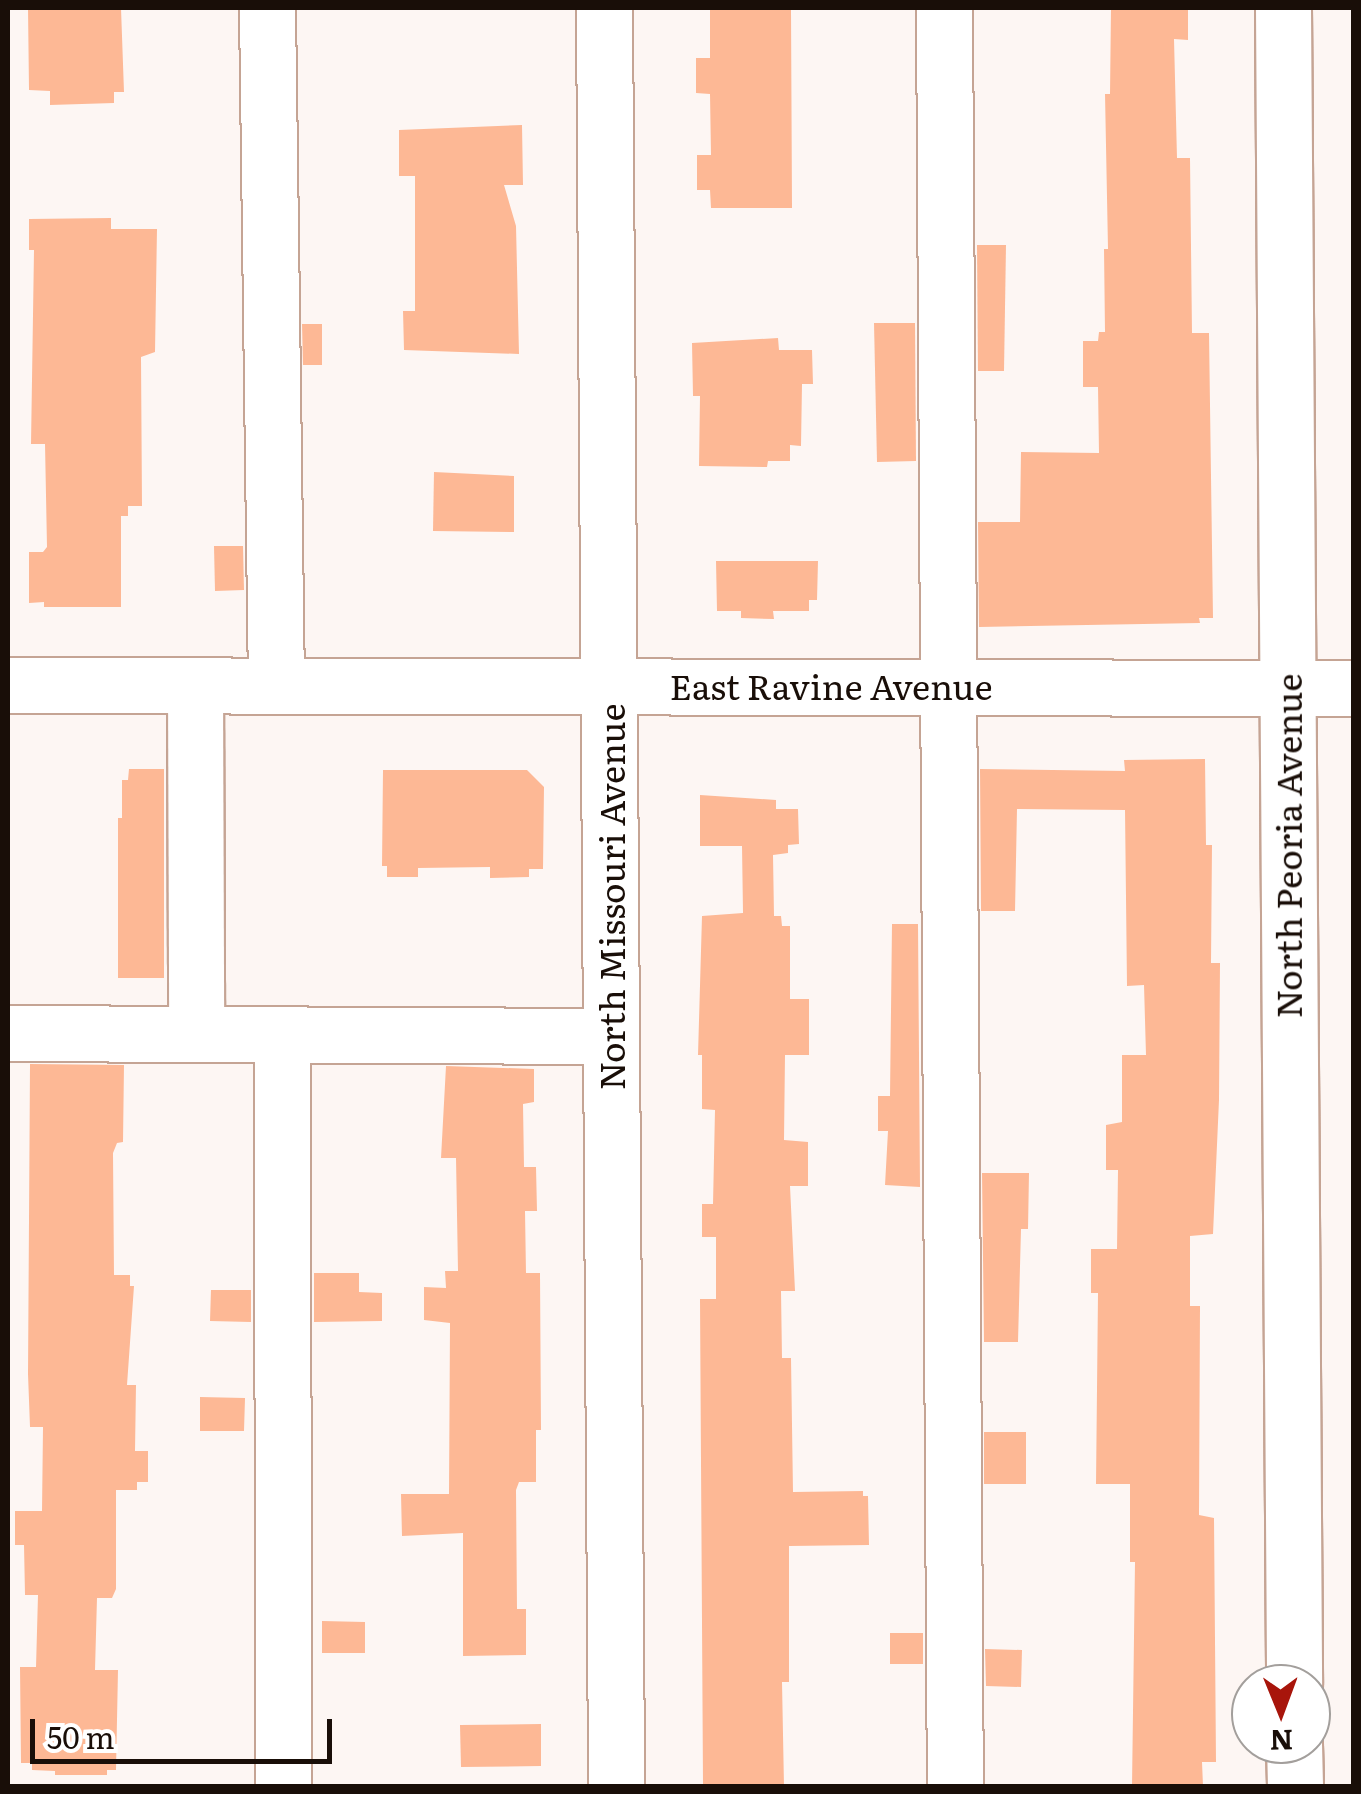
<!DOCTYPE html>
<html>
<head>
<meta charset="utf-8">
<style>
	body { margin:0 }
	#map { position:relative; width:1361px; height:1794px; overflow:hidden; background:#fdf6f3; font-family:Literata,serif }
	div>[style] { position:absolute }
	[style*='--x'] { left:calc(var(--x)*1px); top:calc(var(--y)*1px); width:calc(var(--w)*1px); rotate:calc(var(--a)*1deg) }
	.building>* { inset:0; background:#fdb895 }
	.roads { filter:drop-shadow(2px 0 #c5a494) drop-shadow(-2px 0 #c5a494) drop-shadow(0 2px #c5a494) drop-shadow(0 -2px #c5a494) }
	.minor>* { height:55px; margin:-27.5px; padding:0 27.5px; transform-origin:27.5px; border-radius:27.5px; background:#fff }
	span { translate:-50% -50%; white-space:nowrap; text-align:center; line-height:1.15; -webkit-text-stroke:8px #fff; paint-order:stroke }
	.street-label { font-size:35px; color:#190e08 }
	.frame { position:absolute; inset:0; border:10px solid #190e08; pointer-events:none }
	.north { position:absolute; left:1231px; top:1664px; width:100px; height:100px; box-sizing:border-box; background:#fff; border:2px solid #a39f9c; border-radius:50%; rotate:179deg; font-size:28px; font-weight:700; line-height:40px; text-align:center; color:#190e08 }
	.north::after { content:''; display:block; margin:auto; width:35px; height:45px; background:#a8150b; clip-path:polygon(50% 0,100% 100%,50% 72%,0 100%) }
	.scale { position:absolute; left:30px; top:1719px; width:302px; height:45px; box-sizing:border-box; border:5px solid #190e08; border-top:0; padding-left:12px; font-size:30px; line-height:35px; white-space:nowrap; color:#190e08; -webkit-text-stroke:8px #fff; paint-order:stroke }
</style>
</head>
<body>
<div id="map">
	<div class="building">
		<div style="clip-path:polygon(28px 8px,121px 8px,124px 92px,114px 92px,114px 103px,50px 105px,50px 91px,29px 90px)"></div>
		<div style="clip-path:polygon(710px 8px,791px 8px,792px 208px,711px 208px,710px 190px,697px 190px,697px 155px,711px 155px,710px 94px,696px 93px,696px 58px,710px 58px)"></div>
		<div style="clip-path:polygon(1111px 8px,1188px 8px,1188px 40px,1174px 39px,1177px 158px,1190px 158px,1192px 333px,1209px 333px,1213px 618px,1199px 618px,1200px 623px,979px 627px,978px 522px,1020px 522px,1021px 452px,1099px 453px,1098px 387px,1083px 387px,1083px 341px,1098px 341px,1099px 332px,1105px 332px,1104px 249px,1108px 249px,1105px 94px,1110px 94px)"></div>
		<div style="clip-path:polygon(522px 125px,523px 185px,504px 185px,516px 226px,519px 354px,404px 350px,403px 311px,415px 311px,415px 176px,399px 176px,399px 130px)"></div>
		<div style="clip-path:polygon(111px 218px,111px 229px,157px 229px,155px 352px,141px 357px,142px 506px,128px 506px,128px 516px,121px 516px,121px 607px,44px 607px,44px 602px,29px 603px,29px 552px,43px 552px,47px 547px,45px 444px,31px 444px,34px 250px,29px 250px,29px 219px)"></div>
		<div style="clip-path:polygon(977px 245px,1006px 245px,1004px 371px,978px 371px)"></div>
		<div style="clip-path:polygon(874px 323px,915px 323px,916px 461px,877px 462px)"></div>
		<div style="clip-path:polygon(302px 324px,322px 324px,322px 365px,303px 365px)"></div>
		<div style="clip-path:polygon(778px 338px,779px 350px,812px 350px,813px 384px,802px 384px,801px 446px,790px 445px,790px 461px,768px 461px,767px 467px,699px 466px,700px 396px,693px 396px,692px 343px)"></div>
		<div style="clip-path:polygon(434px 472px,514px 476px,514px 532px,433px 531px)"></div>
		<div style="clip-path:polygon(214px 546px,243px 546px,244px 590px,215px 591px)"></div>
		<div style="clip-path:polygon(716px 561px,818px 561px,817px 600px,809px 600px,809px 611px,773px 611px,774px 619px,741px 618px,741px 611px,717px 611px)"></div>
		<div style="clip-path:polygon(1205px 759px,1206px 845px,1212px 845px,1211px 963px,1220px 963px,1219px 1100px,1213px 1234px,1190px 1236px,1190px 1306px,1200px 1306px,1199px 1515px,1214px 1518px,1216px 1762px,1202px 1762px,1203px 1786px,1132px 1786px,1135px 1562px,1130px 1562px,1130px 1484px,1096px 1484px,1098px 1293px,1091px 1293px,1091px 1249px,1117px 1249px,1118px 1170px,1106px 1170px,1106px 1125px,1122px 1122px,1122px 1055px,1146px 1055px,1144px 985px,1127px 986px,1125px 810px,1017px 809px,1015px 911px,981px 911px,980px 769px,1125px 771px,1124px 760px)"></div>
		<div style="clip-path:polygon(129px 769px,164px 769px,164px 978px,118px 978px,118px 818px,122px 818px,122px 780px,128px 780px)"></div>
		<div style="clip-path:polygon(383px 770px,527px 770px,544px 787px,543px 869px,529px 869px,529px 877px,490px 878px,490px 867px,418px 868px,418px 877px,387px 877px,387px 866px,382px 866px)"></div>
		<div style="clip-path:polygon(700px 795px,776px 800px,776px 809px,798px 809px,799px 844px,788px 845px,788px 853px,773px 855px,774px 916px,781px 916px,782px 926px,790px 926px,790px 999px,809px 999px,809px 1055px,785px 1055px,784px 1140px,808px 1142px,808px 1186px,790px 1186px,795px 1291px,781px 1291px,782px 1358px,791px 1358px,793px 1492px,863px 1491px,863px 1496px,868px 1496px,869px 1545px,789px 1546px,789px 1682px,782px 1682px,784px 1786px,703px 1785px,700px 1299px,716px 1299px,716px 1237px,702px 1237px,702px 1204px,713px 1204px,715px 1110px,702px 1109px,702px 1055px,698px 1055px,702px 916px,743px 913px,742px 846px,700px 846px)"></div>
		<div style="clip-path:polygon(892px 924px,918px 924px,920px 1187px,885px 1185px,888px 1131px,878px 1131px,878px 1096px,890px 1096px)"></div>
		<div style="clip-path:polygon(30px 1064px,124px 1065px,123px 1142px,117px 1143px,113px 1153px,114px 1275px,130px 1275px,130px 1286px,134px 1286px,127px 1385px,136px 1385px,135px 1451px,148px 1451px,148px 1482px,137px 1482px,137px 1490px,116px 1490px,116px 1589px,112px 1598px,97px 1598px,95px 1670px,118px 1670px,116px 1770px,107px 1770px,107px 1775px,55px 1775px,55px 1771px,32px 1770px,32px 1763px,21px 1763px,20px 1667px,36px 1667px,38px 1595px,25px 1595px,24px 1545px,15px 1545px,15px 1511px,42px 1511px,43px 1427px,30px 1427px,28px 1374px)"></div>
		<div style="clip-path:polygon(446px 1066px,534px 1069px,534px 1102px,523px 1104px,524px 1167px,536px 1167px,537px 1211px,525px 1211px,526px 1273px,540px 1273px,541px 1430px,536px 1430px,536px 1482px,519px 1482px,516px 1490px,517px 1609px,526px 1609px,526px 1655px,463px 1656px,463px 1533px,402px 1536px,401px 1494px,449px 1494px,450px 1323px,424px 1320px,424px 1287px,446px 1288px,445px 1271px,458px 1271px,456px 1158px,441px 1158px)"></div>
		<div style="clip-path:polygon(982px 1173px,1029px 1173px,1028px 1229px,1021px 1229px,1018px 1342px,984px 1342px)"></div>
		<div style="clip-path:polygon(314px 1273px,359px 1273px,359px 1292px,382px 1293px,382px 1321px,314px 1322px)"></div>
		<div style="clip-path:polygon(211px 1290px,251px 1290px,251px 1322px,210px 1321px)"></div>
		<div style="clip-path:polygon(200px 1397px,245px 1398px,244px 1431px,200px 1431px)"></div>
		<div style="clip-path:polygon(984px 1432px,1026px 1432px,1026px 1484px,984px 1484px)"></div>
		<div style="clip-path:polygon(322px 1621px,365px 1622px,365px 1653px,322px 1653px)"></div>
		<div style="clip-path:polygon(890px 1633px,923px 1633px,923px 1664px,890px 1664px)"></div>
		<div style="clip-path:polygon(985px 1649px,1022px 1650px,1021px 1687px,986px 1686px)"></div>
		<div style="clip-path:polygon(541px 1724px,541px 1766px,461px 1767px,460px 1725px)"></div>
	</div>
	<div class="roads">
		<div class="minor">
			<div style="--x:267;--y:8;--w:676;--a:89.24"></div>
			<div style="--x:604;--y:8;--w:1778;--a:89.61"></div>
			<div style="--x:944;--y:8;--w:1778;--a:89.65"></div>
			<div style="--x:1283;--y:8;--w:1676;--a:89.62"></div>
			<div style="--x:8;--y:685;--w:1346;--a:0.13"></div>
			<div style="--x:195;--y:685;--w:349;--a:89.8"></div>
			<div style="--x:8;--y:1033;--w:603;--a:0.29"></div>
			<div style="--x:282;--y:1035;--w:751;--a:89.92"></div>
			<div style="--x:1294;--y:1744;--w:42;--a:88.6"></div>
		</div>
	</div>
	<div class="street-label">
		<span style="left:831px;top:685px">East Ravine Avenue</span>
		<span style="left:1287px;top:846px;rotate:-90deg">North Peoria Avenue</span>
		<span style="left:610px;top:897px;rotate:-90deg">North Missouri Avenue</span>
	</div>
	<div class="frame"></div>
	<div class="north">N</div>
	<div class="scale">50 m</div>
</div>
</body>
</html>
